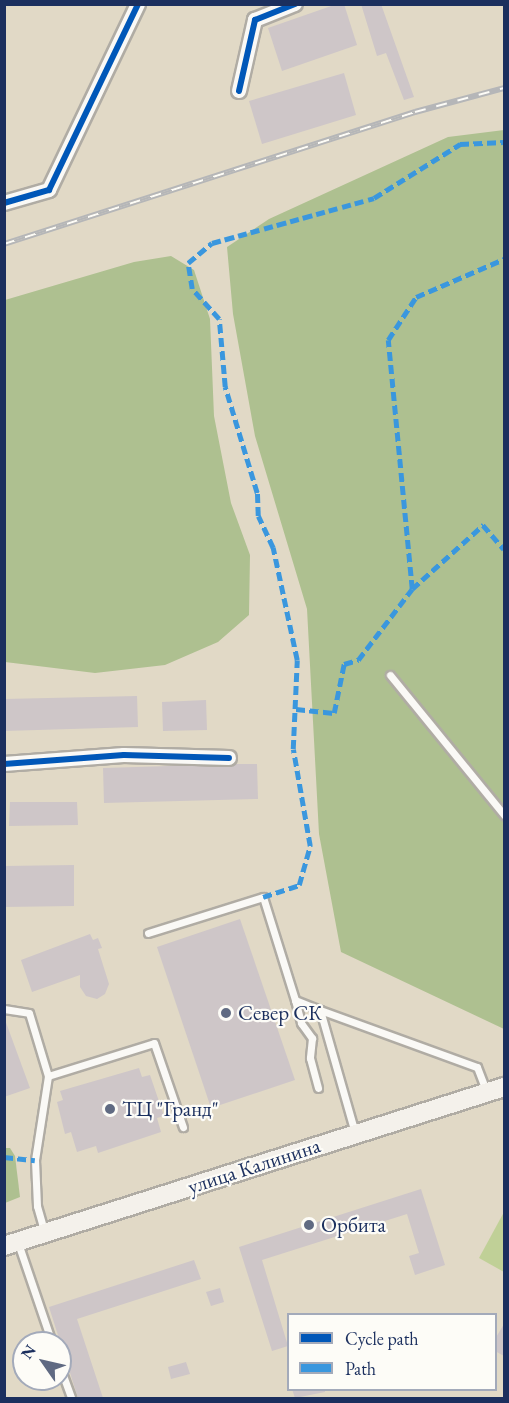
<!DOCTYPE html>
<html>
<head>
<meta charset="utf-8">
<style>
	body { margin:0 }
	#map { position:relative; width:509px; height:1403px; overflow:hidden; background:#e1d9c6; font-family:"EB Garamond",serif }
	div>[style] { position:absolute }
	[style*='--x'] { left:calc(var(--x)*1px); top:calc(var(--y)*1px); width:calc(var(--w)*1px); rotate:calc(var(--a)*1deg) }
	.green>* { inset:0; background:#c0d097 }
	.forest>* { inset:0; background:#aec090 }
	.building>* { inset:0; background:#cec6c8 }
	.roads { filter:drop-shadow(2px 0 #b0aca4) drop-shadow(-2px 0 #b0aca4) drop-shadow(0 2px #b0aca4) drop-shadow(0 -2px #b0aca4) }
	.service>* { height:7px; margin:-3.5px; padding:0 3.5px; transform-origin:3.5px; border-radius:3.5px; background:#faf9f6 }
	.minor>* { height:14px; margin:-7px; padding:0 7px; transform-origin:7px; border-radius:7px; background:#faf9f6 }
	.secondary>* { height:18px; margin:-9px; padding:0 9px; transform-origin:9px; border-radius:9px; background:#f4f1eb }
	.rail>* { height:6px; margin-top:-3px; transform-origin:0; background:repeating-linear-gradient(90deg,#fdfcf7 0 11px,#b5b6b8 0 22px); box-sizing:border-box; border-block:2px solid #b5b6b8 }
	.quiet>* { height:4.5px; margin-top:-2.25px; transform-origin:0; background:repeating-linear-gradient(90deg,#3a97de 0 9px,transparent 0 13.5px) }
	.cycleway>* { height:6px; margin:-3px; padding:0 3px; transform-origin:3px; border-radius:3px; background:#0057b8 }
	.dots>* { width:16px; height:16px; translate:-50% -50%; box-sizing:border-box; border:3px solid #fdfcf7; border-radius:50% }
	span { translate:-50% -50%; white-space:nowrap; text-align:center; line-height:1.15; -webkit-text-stroke:4.5px #fdfcf7; paint-order:stroke }
	.poi-label { font-size:21px; color:#1b2f5e }
	.left { translate:0 -50%; text-align:left }
	.street-label { font-size:21px; color:#1b2f5e }
	.frame { position:absolute; inset:0; border:6px solid #1b2f5e; pointer-events:none }
	.legend { position:absolute; left:287px; top:1313px; width:210px; height:78px; box-sizing:border-box; background:#fdfcf7; border:2px solid #a3aaba; margin:0; padding:8px 10px; list-style:none; font-size:18px; color:#1b2f5e }
	.legend li { display:flex; align-items:center; gap:12px; height:30px }
	.legend b { width:30px; border:2px solid #a3aaba }
	.north { position:absolute; left:12px; top:1331px; width:60px; height:60px; box-sizing:border-box; background:#fdfcf7; border:2px solid #a3aaba; border-radius:50%; rotate:304deg; font-size:16px; font-weight:700; line-height:24px; text-align:center; color:#1b2f5e }
	.north::after { content:''; display:block; margin:auto; width:21px; height:27px; background:#606a82; clip-path:polygon(50% 0,100% 100%,50% 72%,0 100%) }
</style>
</head>
<body>
<div id="map">
	<div class="green">
		<div style="clip-path:polygon(504px 1212px,504px 1272px,479px 1258px)"></div>
	</div>
	<div class="forest">
		<div style="clip-path:polygon(504px 130px,504px 1029px,341px 952px,319px 834px,307px 609px,255px 436px,233px 314px,227px 247px,269px 219px,448px 137px)"></div>
		<div style="clip-path:polygon(171px 256px,194px 270px,210px 319px,214px 416px,231px 503px,250px 555px,249px 615px,218px 642px,165px 665px,95px 673px,5px 662px,5px 300px,134px 262px)"></div>
		<div style="clip-path:polygon(5px 1148px,10px 1148px,15px 1156px,20px 1197px,5px 1203px)"></div>
	</div>
	<div class="building">
		<div style="clip-path:polygon(337px 4px,344px 4px,357px 45px,282px 71px,268px 28px)"></div>
		<div style="clip-path:polygon(361px 4px,381px 4px,414px 97px,404px 100px,386px 53px,377px 56px)"></div>
		<div style="clip-path:polygon(344px 73px,356px 115px,262px 144px,249px 101px)"></div>
		<div style="clip-path:polygon(137px 696px,138px 727px,4px 731px,4px 699px)"></div>
		<div style="clip-path:polygon(206px 700px,207px 730px,163px 731px,162px 702px)"></div>
		<div style="clip-path:polygon(235px 764px,257px 764px,258px 799px,104px 803px,103px 768px)"></div>
		<div style="clip-path:polygon(10px 802px,77px 802px,78px 825px,9px 826px)"></div>
		<div style="clip-path:polygon(74px 865px,74px 906px,4px 907px,4px 866px)"></div>
		<div style="clip-path:polygon(240px 919px,295px 1080px,211px 1108px,157px 947px)"></div>
		<div style="clip-path:polygon(90px 934px,93px 940px,98px 938px,102px 948px,98px 949px,109px 984px,105px 994px,97px 999px,86px 996px,80px 987px,80px 975px,32px 992px,21px 960px)"></div>
		<div style="clip-path:polygon(4px 1017px,30px 1088px,4px 1097px)"></div>
		<div style="clip-path:polygon(139px 1068px,142px 1077px,150px 1075px,164px 1116px,157px 1118px,161px 1132px,98px 1153px,96px 1146px,77px 1152px,71px 1132px,65px 1134px,57px 1102px,63px 1100px,60px 1091px)"></div>
		<div style="clip-path:polygon(421px 1189px,445px 1265px,415px 1275px,409px 1256px,419px 1253px,407px 1214px,262px 1260px,288px 1346px,272px 1351px,239px 1247px)"></div>
		<div style="clip-path:polygon(194px 1260px,201px 1279px,77px 1319px,103px 1398px,78px 1398px,49px 1307px)"></div>
		<div style="clip-path:polygon(220px 1288px,224px 1302px,211px 1306px,206px 1292px)"></div>
		<div style="clip-path:polygon(504px 1324px,504px 1356px,495px 1351px,495px 1339px)"></div>
		<div style="clip-path:polygon(186px 1362px,190px 1374px,171px 1379px,168px 1367px)"></div>
		<div style="clip-path:polygon(292px 1389px,325px 1389px,325px 1392px,295px 1398px)"></div>
	</div>
	<div class="roads">
		<div class="service">
			<div style="--x:390;--y:675;--w:181;--a:50.8"></div>
			<div style="--x:148;--y:933;--w:121;--a:-17.4"></div>
			<div style="--x:263;--y:897;--w:108;--a:72.7"></div>
			<div style="--x:295;--y:1000;--w:27;--a:22"></div>
			<div style="--x:295;--y:1000;--w:24;--a:75"></div>
			<div style="--x:301;--y:1023;--w:19;--a:54"></div>
			<div style="--x:312;--y:1038;--w:20;--a:96"></div>
			<div style="--x:310;--y:1058;--w:31;--a:75"></div>
			<div style="--x:4;--y:1009;--w:25;--a:9"></div>
			<div style="--x:29;--y:1013;--w:66;--a:73.2"></div>
			<div style="--x:48;--y:1076;--w:85;--a:98.8"></div>
			<div style="--x:35;--y:1160;--w:46;--a:87.5"></div>
			<div style="--x:37;--y:1206;--w:26;--a:74"></div>
			<div style="--x:48;--y:1076;--w:111;--a:-17.3"></div>
			<div style="--x:154;--y:1043;--w:89;--a:71"></div>
			<div style="--x:355;--y:1133;--w:128;--a:-105.9"></div>
			<div style="--x:320;--y:1010;--w:167;--a:20"></div>
			<div style="--x:477;--y:1067;--w:26;--a:69"></div>
			<div style="--x:18;--y:1243;--w:106;--a:71.2"></div>
			<div style="--x:60;--y:1367;--w:33;--a:70"></div>
		</div>
		<div class="minor">
			<div style="--x:239;--y:91;--w:73;--a:-77.3"></div>
			<div style="--x:255;--y:20;--w:43;--a:-21.8"></div>
			<div style="--x:4;--y:203;--w:47;--a:-16.1"></div>
			<div style="--x:49;--y:190;--w:206;--a:-64.4"></div>
			<div style="--x:4;--y:764;--w:120;--a:-4.3"></div>
			<div style="--x:124;--y:755;--w:105;--a:1.6"></div>
		</div>
		<div class="secondary">
			<div style="--x:4;--y:1246;--w:525;--a:-17.64"></div>
		</div>
	</div>
	<div class="rail">
		<div style="--x:4;--y:244;--w:432;--a:-17.8"></div>
		<div style="--x:415;--y:112;--w:92;--a:-15.1"></div>
	</div>
	<div class="quiet">
		<div style="--x:412;--y:589;--w:250;--a:-95.5"></div>
		<div style="--x:388;--y:340;--w:51;--a:-56.9"></div>
		<div style="--x:416;--y:297;--w:96;--a:-23.4"></div>
		<div style="--x:296;--y:709;--w:38;--a:6"></div>
		<div style="--x:334;--y:713;--w:50;--a:-78.5"></div>
		<div style="--x:344;--y:664;--w:15;--a:-16"></div>
		<div style="--x:358;--y:660;--w:89;--a:-52.7"></div>
		<div style="--x:412;--y:589;--w:96;--a:-42"></div>
		<div style="--x:483;--y:525;--w:32;--a:49"></div>
		<div style="--x:263;--y:897;--w:38;--a:-18"></div>
		<div style="--x:299;--y:885;--w:41;--a:-74.2"></div>
		<div style="--x:310;--y:846;--w:98;--a:-99.9"></div>
		<div style="--x:293;--y:749;--w:89;--a:-87.4"></div>
		<div style="--x:297;--y:660;--w:115;--a:-102.1"></div>
		<div style="--x:273;--y:548;--w:35;--a:-115"></div>
		<div style="--x:258;--y:516;--w:23;--a:-92"></div>
		<div style="--x:257;--y:493;--w:111;--a:-106.8"></div>
		<div style="--x:225;--y:387;--w:68;--a:-95"></div>
		<div style="--x:219;--y:319;--w:40;--a:-132"></div>
		<div style="--x:192;--y:289;--w:26;--a:-99"></div>
		<div style="--x:188;--y:263;--w:31;--a:-40"></div>
		<div style="--x:212;--y:243;--w:168;--a:-15.5"></div>
		<div style="--x:374;--y:198;--w:102;--a:-32.1"></div>
		<div style="--x:460;--y:144;--w:44;--a:-2.6"></div>
		<div style="--x:4;--y:1157;--w:31;--a:6"></div>
	</div>
	<div class="cycleway">
		<div style="--x:239;--y:91;--w:73;--a:-77.3"></div>
		<div style="--x:255;--y:20;--w:43;--a:-21.8"></div>
		<div style="--x:4;--y:203;--w:47;--a:-16.1"></div>
		<div style="--x:49;--y:190;--w:206;--a:-64.4"></div>
		<div style="--x:4;--y:764;--w:120;--a:-4.3"></div>
		<div style="--x:124;--y:755;--w:105;--a:1.6"></div>
	</div>
	<div class="dots">
		<div style="left:226px;top:1013px;background:#606a82"></div>
		<div style="left:110px;top:1109px;background:#606a82"></div>
		<div style="left:309px;top:1225px;background:#606a82"></div>
	</div>
	<div class="poi-label">
		<span class="left" style="left:238px;top:1013px">Север СК</span>
		<span class="left" style="left:122px;top:1109px">ТЦ "Гранд"</span>
		<span class="left" style="left:321px;top:1225px">Орбита</span>
	</div>
	<div class="street-label">
		<span style="left:254px;top:1166px;rotate:-18deg">улица Калинина</span>
	</div>
	<div class="frame"></div>
	<ul class="legend">
	<li><b style="height:8px;background:#0057b8"></b>Cycle path</li>
	<li><b style="height:8px;background:#3a97de"></b>Path</li>
	</ul>
	<div class="north">N</div>
</div>
</body>
</html>
